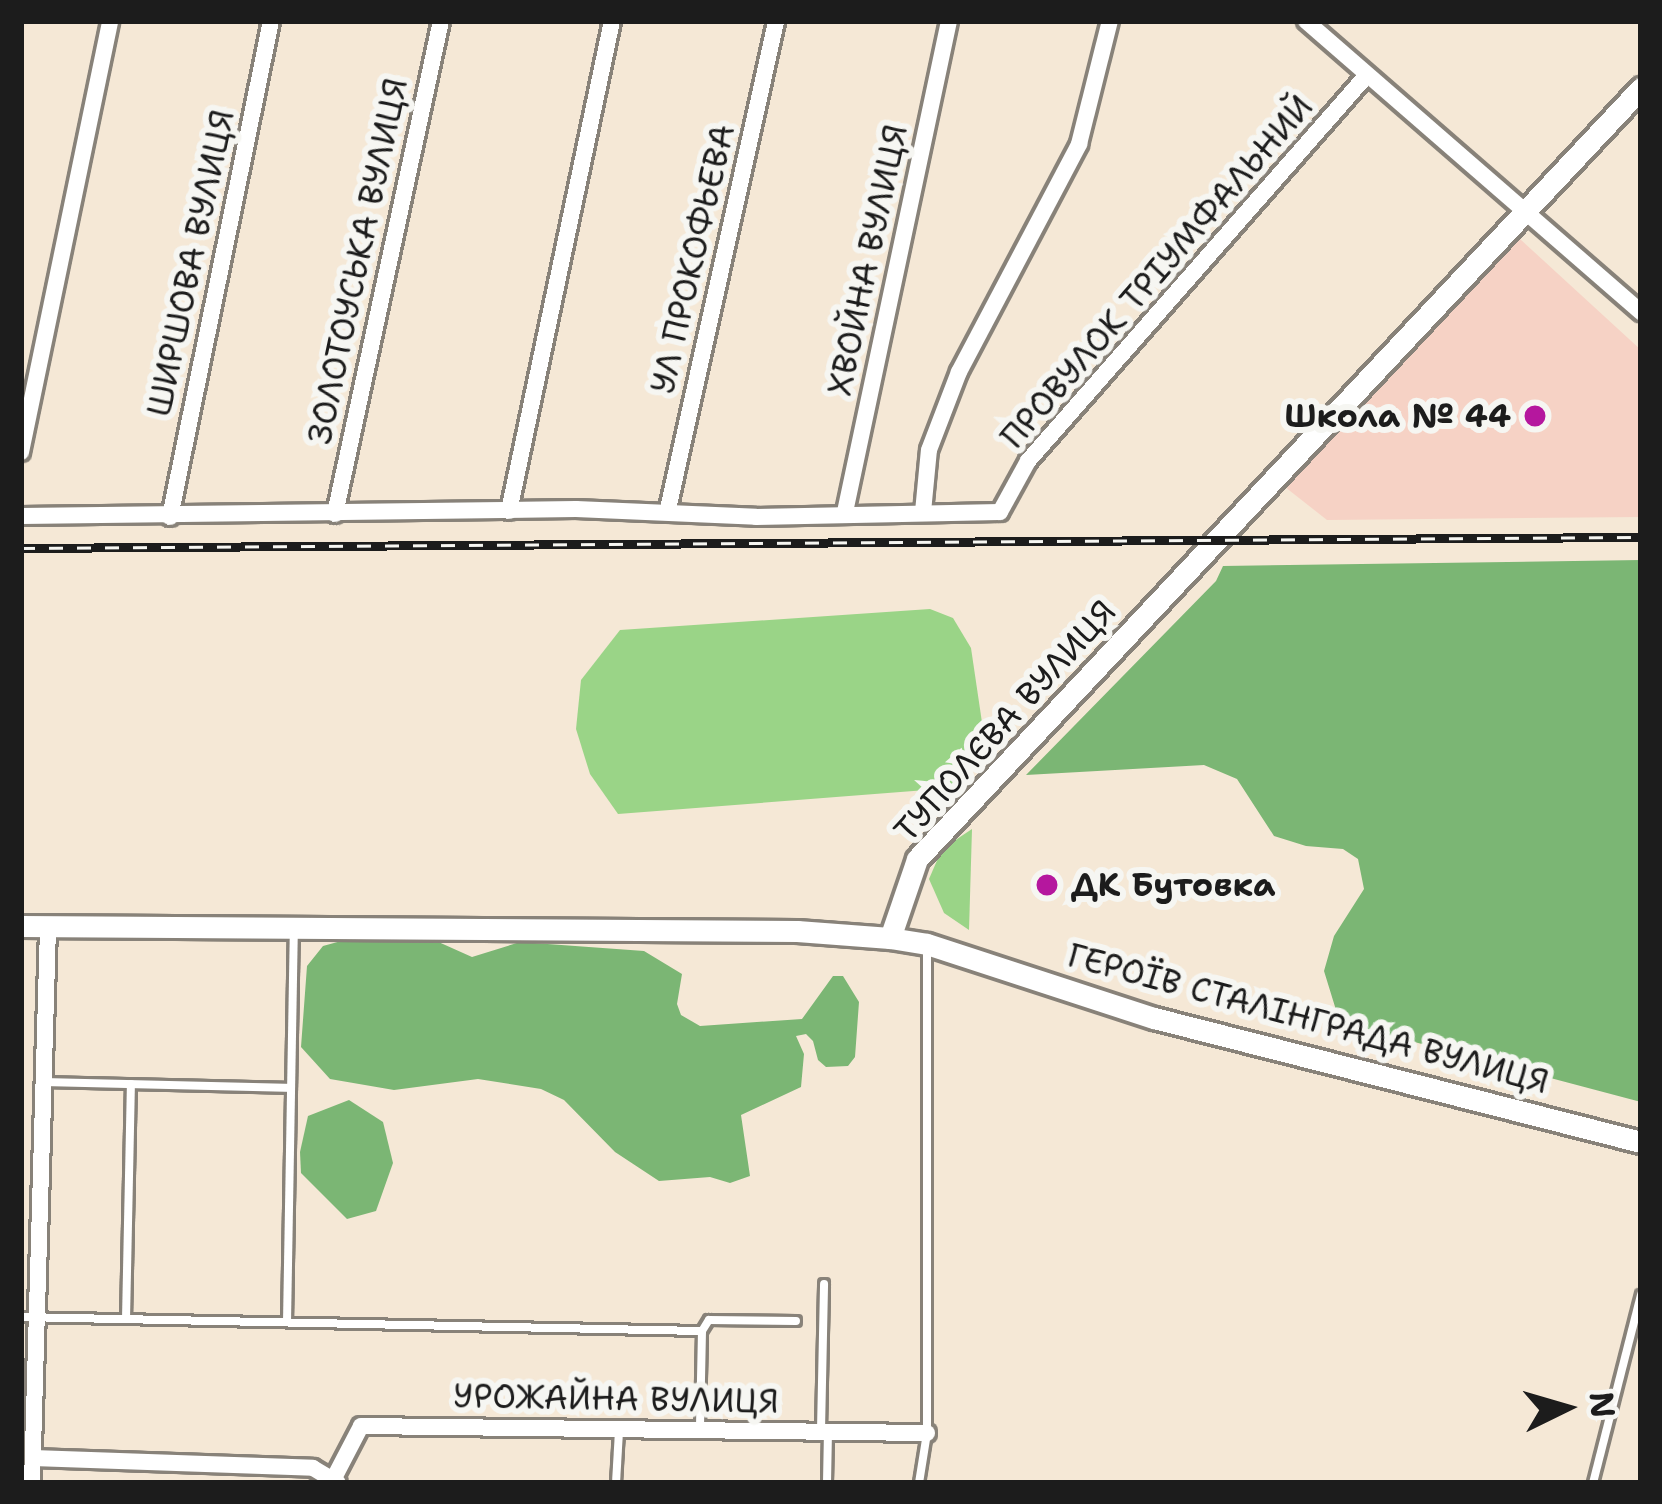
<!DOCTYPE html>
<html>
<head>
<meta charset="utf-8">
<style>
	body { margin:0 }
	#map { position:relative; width:1662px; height:1504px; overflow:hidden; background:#f5e8d6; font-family:"Shantell Sans",sans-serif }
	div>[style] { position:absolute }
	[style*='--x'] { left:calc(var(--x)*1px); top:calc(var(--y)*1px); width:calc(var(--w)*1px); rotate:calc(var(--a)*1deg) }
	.built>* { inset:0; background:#f6d2c5 }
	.green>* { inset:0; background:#9ad487 }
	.forest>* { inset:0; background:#7bb674 }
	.roads { filter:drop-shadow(3px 0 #888279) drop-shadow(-3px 0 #888279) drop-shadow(0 3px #888279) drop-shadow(0 -3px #888279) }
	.lane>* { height:8px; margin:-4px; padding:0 4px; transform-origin:4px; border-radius:4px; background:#fff }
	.street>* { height:16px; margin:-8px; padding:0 8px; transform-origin:8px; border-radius:8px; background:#fff }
	.secondary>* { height:21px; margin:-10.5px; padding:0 10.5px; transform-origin:10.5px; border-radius:10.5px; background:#fff }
	.rail>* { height:9px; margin-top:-4.5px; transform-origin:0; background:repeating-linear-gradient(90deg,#f6f6f2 0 14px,#1c1c1c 0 28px); box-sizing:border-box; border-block:3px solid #1c1c1c }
	.dots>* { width:33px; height:33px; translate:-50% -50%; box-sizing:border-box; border:6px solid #f6f6f2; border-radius:50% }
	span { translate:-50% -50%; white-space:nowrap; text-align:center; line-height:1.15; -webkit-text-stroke:12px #f6f6f2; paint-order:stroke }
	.street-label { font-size:33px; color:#1c1c1c }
	.poi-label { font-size:33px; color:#1c1c1c; font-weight:700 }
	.right { translate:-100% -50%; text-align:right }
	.left { translate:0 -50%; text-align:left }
	.frame { position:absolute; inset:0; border:24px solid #1c1c1c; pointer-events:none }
	.north { position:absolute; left:1506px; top:1348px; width:120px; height:120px; -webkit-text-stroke:9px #f6f6f2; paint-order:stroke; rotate:85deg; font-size:33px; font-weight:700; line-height:48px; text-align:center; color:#1c1c1c }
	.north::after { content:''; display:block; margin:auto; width:42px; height:54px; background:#1c1c1c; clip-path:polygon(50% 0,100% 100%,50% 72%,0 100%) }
</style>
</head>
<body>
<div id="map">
	<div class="built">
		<div style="clip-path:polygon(1520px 239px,1641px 350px,1641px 517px,1327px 520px,1285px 487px)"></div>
	</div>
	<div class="green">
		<div style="clip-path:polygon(930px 609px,953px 618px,971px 648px,984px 736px,952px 788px,618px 814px,590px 774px,576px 729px,581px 680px,620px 630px)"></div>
		<div style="clip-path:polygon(972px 829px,969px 930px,944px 913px,929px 879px,942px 849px)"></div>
	</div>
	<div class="forest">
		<div style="clip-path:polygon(1641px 560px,1641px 1102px,1369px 1030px,1336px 1010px,1324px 971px,1334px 936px,1364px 889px,1358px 859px,1343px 849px,1306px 846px,1274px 836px,1237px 779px,1204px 765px,1026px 775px,1216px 581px,1223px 566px)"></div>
		<div style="clip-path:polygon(363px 935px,434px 940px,472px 957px,520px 942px,644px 951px,682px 974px,677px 1004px,681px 1015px,700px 1026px,802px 1019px,833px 976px,843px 976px,859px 1002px,855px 1057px,848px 1066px,826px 1067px,818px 1060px,813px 1041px,806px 1034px,796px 1036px,804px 1054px,801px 1087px,741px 1115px,750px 1176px,730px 1183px,710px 1177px,659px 1181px,615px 1152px,564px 1100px,541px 1089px,478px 1079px,394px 1090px,330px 1079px,301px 1047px,307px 966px,323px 946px)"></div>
		<div style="clip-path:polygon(349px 1100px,383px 1122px,393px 1163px,376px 1211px,347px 1219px,301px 1173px,300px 1152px,308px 1116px)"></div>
	</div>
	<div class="roads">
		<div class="lane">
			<div style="--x:47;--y:1082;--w:244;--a:1.4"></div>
			<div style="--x:21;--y:1317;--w:681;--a:1.18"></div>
			<div style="--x:702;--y:1331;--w:98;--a:91.2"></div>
			<div style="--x:126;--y:1319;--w:235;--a:-88.8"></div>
			<div style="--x:287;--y:1322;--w:394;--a:-89"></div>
			<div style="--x:702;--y:1331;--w:13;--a:-58"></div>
			<div style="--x:709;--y:1320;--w:87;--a:0.7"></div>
			<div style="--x:821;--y:1430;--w:146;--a:-88.8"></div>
			<div style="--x:616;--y:1483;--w:52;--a:-86.7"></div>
			<div style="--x:827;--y:1483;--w:50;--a:-88.9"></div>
			<div style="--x:919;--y:1483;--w:51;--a:-80.9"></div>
			<div style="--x:927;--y:1433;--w:488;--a:-90"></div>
			<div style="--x:1593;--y:1483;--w:194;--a:-75.7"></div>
		</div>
		<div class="street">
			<div style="--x:1306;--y:21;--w:444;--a:41"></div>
			<div style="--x:21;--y:452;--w:440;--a:-78.3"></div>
			<div style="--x:668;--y:509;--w:500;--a:-77.5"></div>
			<div style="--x:509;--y:511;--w:501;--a:-78.13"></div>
			<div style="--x:845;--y:512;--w:502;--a:-78.04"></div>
			<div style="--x:923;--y:512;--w:62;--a:-84.5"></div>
			<div style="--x:929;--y:450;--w:84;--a:-69"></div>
			<div style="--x:959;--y:372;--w:258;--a:-62.2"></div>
			<div style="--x:1079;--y:144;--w:127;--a:-75.9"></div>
			<div style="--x:335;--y:514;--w:504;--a:-77.87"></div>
			<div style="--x:21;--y:516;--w:555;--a:-0.72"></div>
			<div style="--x:576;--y:509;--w:180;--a:2.5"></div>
			<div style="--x:756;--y:517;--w:244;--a:-1.2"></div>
			<div style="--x:1000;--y:512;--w:58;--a:-61.2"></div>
			<div style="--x:1028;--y:461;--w:514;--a:-48.71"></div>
			<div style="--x:170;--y:517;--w:506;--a:-78.49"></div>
			<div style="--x:33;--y:1458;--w:280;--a:2"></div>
			<div style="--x:313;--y:1468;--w:29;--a:31"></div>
			<div style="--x:335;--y:1476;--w:56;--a:-62.5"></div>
			<div style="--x:361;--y:1426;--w:566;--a:0.71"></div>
			<div style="--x:32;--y:1483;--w:557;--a:-88.35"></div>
		</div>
		<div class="secondary">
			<div style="--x:21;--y:926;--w:776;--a:0.37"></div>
			<div style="--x:797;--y:931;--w:93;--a:4.3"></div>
			<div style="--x:890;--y:938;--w:37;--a:9"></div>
			<div style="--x:927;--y:944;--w:239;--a:18.1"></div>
			<div style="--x:1154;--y:1018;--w:503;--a:14.29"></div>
			<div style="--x:890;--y:938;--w:83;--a:-71.1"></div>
			<div style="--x:917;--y:859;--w:1058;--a:-46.8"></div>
		</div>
	</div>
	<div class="rail">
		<div style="--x:21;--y:548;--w:1620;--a:-0.39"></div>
	</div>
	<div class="dots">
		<div style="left:1535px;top:416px;background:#b5179e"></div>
		<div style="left:1047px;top:885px;background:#b5179e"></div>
	</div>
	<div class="street-label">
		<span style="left:693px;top:259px;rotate:-77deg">УЛ ПРОКОФЬЕВА</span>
		<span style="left:868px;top:260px;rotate:-78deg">ХВОЙНА ВУЛИЦЯ</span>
		<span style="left:358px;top:261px;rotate:-78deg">ЗОЛОТОУСЬКА ВУЛИЦЯ</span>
		<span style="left:191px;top:263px;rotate:-78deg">ШИРШОВА ВУЛИЦЯ</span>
		<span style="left:1157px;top:272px;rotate:-49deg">ПРОВУЛОК ТРІУМФАЛЬНИЙ</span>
		<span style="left:1005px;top:721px;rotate:-48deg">ТУПОЛЄВА ВУЛИЦЯ</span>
		<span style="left:1308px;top:1019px;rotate:15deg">ГЕРОЇВ СТАЛІНГРАДА ВУЛИЦЯ</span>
		<span style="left:616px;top:1399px;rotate:1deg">УРОЖАЙНА ВУЛИЦЯ</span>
	</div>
	<div class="poi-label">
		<span class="right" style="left:1511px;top:416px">Школа № 44</span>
		<span class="left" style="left:1071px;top:885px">ДК Бутовка</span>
	</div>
	<div class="frame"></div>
	<div class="north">N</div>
</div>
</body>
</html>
